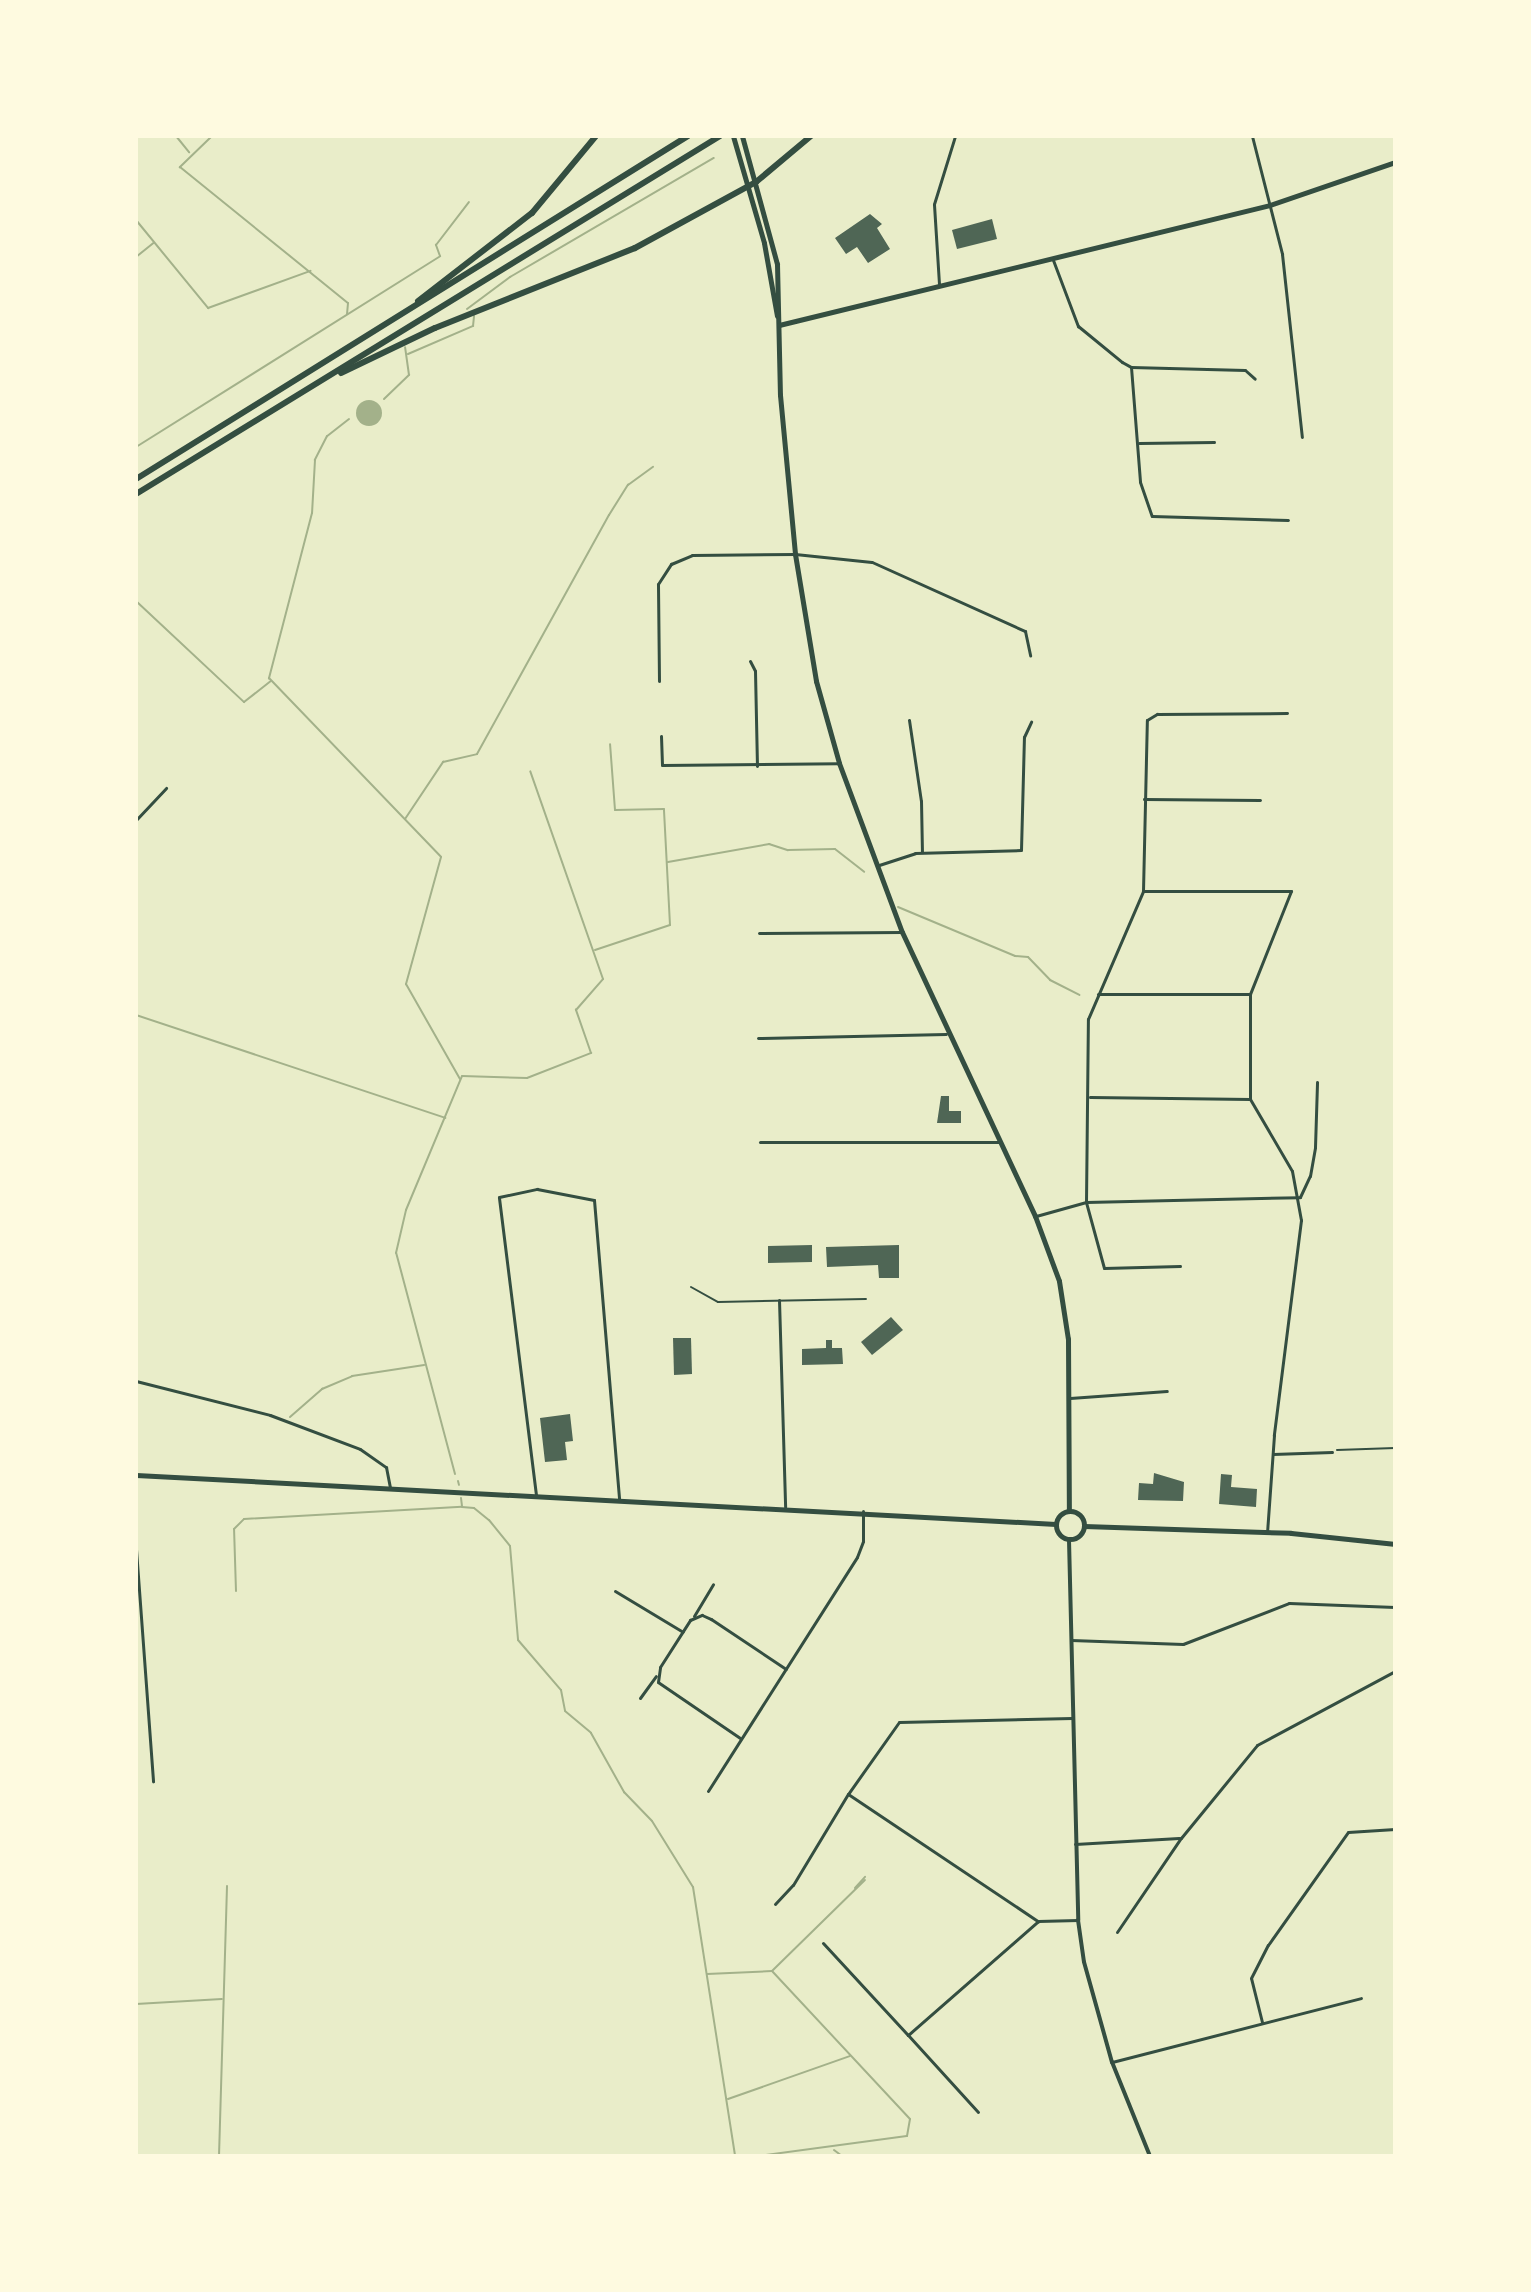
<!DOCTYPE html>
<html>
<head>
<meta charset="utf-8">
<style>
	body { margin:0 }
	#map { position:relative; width:1531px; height:2292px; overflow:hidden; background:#e9edc9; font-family:Karla,sans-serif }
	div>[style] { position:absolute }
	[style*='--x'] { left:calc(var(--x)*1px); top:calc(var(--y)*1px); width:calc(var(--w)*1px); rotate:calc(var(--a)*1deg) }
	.water>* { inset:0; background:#a3b18a }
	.round { border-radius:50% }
	.stream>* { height:2px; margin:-1px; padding:0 1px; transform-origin:1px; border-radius:1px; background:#a3b18a }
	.building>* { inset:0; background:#4f6655 }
	.path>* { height:2px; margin:-1px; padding:0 1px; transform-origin:1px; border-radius:1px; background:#344e41 }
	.service>* { height:2px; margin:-1px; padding:0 1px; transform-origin:1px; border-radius:1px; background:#344e41 }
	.minor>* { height:3px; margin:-1.5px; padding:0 1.5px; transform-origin:1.5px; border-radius:1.5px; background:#344e41 }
	.tertiary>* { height:4px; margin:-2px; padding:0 2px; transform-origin:2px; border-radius:2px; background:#344e41 }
	.secondary>* { height:5px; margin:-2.5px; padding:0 2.5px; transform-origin:2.5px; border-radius:2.5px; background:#344e41 }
	.secondary>.ring { margin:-2.5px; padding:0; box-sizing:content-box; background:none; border:5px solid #344e41; border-radius:50% }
	.trunk>* { height:6px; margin:-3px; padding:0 3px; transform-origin:3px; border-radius:3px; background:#344e41 }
	span { translate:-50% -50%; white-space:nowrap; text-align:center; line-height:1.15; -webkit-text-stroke:7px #fefae0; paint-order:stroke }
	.frame { position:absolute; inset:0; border:138px solid #fefae0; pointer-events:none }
</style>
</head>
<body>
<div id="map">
	<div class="water">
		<div class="round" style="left:356px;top:400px;width:26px;height:26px"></div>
	</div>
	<div class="stream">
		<div style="--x:176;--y:136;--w:21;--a:51"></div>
		<div style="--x:212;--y:136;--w:45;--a:135.9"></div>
		<div style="--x:180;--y:167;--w:216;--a:39"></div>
		<div style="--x:348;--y:303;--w:11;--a:95"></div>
		<div style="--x:136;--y:220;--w:114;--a:50.7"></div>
		<div style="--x:208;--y:308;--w:109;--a:-19.9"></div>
		<div style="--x:136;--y:257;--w:22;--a:-39"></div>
		<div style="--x:467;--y:309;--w:54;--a:-36.7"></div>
		<div style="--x:510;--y:277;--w:236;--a:-30.3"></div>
		<div style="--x:408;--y:354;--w:71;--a:-23.3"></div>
		<div style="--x:473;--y:326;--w:10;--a:-84"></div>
		<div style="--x:384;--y:399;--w:35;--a:-44"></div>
		<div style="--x:409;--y:375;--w:28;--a:-98"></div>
		<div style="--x:349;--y:419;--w:28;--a:142"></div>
		<div style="--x:327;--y:436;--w:27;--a:117"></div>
		<div style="--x:315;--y:460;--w:53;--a:93.2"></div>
		<div style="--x:312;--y:513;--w:171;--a:104.6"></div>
		<div style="--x:269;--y:678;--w:248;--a:46.1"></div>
		<div style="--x:441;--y:857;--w:132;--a:105.4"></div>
		<div style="--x:406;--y:984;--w:109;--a:60.4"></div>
		<div style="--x:136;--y:447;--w:359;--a:-32.1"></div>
		<div style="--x:440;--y:256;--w:12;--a:-110"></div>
		<div style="--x:436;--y:245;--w:54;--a:-52.5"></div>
		<div style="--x:136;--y:601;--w:148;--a:43.1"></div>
		<div style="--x:244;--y:702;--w:34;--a:-38"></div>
		<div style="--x:405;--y:819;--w:69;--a:-56.3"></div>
		<div style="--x:443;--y:762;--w:35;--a:-13"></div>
		<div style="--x:477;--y:754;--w:273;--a:-61.1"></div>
		<div style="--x:609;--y:515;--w:36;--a:-58"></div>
		<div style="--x:628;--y:485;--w:31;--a:-36"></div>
		<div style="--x:668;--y:862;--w:103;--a:-10.1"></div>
		<div style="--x:769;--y:844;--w:20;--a:18"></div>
		<div style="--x:788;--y:850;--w:47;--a:-1.2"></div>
		<div style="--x:835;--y:849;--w:37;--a:38"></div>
		<div style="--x:898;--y:907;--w:127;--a:22.7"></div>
		<div style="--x:1015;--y:956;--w:13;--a:4"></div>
		<div style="--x:1028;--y:957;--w:32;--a:46"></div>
		<div style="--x:1050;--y:980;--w:33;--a:27"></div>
		<div style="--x:595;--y:950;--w:79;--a:-18.4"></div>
		<div style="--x:670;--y:925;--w:116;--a:-93"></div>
		<div style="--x:664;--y:809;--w:49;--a:178.8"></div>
		<div style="--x:615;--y:810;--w:66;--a:-94.3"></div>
		<div style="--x:136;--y:1015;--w:326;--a:18.4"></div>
		<div style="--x:290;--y:1417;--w:43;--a:-41.2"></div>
		<div style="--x:322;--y:1389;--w:33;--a:-23"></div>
		<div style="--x:352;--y:1376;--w:73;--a:-8.7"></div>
		<div style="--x:455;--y:1474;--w:229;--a:-104.9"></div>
		<div style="--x:396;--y:1253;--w:44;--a:-76.9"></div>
		<div style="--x:406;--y:1210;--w:145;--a:-67.3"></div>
		<div style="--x:462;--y:1076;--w:65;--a:1.8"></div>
		<div style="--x:527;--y:1078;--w:69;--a:-21.3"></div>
		<div style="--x:591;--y:1053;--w:46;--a:-109.2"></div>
		<div style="--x:576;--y:1010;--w:41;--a:-48.9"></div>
		<div style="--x:603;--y:979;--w:220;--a:-109.3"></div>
		<div style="--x:458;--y:1481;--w:4;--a:76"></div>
		<div style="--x:461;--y:1498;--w:8;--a:83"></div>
		<div style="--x:236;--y:1591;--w:62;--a:-91.8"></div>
		<div style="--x:234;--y:1529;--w:14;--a:-45"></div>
		<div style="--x:244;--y:1519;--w:218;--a:-3.2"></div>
		<div style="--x:462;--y:1507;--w:12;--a:5"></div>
		<div style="--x:474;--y:1508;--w:19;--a:39"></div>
		<div style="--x:489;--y:1520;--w:33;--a:51"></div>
		<div style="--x:510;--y:1546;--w:94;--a:85.1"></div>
		<div style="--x:518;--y:1640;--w:66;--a:49.3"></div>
		<div style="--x:561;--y:1690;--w:21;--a:79"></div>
		<div style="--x:565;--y:1711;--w:34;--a:40"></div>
		<div style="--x:591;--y:1733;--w:68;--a:60.8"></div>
		<div style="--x:624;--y:1792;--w:40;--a:46"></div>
		<div style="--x:652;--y:1821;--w:78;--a:58.2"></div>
		<div style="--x:693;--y:1887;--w:272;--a:81.1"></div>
		<div style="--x:855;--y:1888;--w:15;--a:-48"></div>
		<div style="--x:707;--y:1974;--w:65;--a:-2.6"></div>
		<div style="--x:772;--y:1971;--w:130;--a:-44.4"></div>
		<div style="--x:136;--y:2004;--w:86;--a:-3.3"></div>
		<div style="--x:728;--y:2099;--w:129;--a:-19.4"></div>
		<div style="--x:834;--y:2150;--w:10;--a:37"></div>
		<div style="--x:219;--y:2156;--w:270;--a:-88.3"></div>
		<div style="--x:759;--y:2156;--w:149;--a:-7.7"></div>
		<div style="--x:907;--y:2136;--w:17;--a:-80"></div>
		<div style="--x:910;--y:2119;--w:202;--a:-133"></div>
	</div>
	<div class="building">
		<div style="clip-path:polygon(870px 214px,882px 224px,877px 228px,890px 249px,868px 263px,857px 247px,846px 254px,835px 238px)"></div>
		<div style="clip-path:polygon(992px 219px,997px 239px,957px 249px,952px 230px)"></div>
		<div style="clip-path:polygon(941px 1096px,949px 1096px,949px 1111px,961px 1111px,961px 1123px,937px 1123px)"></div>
		<div style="clip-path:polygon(812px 1245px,812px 1262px,768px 1263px,768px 1246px)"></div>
		<div style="clip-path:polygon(899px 1245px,899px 1278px,879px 1278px,878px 1265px,827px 1267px,826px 1247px)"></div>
		<div style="clip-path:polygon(891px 1317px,903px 1330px,872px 1355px,861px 1342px)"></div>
		<div style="clip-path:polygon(673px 1338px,691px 1338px,692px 1374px,674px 1375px)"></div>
		<div style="clip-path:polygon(826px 1340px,832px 1340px,832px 1348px,842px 1348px,843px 1364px,802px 1365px,802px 1349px,826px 1348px)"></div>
		<div style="clip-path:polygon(570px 1414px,573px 1441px,565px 1442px,567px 1460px,545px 1462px,540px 1418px)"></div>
		<div style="clip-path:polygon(1154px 1473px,1184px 1482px,1183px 1501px,1138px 1500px,1139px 1483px,1153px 1484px)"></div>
		<div style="clip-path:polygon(1221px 1474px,1232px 1475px,1231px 1487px,1257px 1489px,1256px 1507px,1219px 1504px)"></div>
	</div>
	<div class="path">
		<div style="--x:1337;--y:1450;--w:58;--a:-2"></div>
	</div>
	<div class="service">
		<div style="--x:691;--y:1287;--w:31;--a:29"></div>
		<div style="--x:718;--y:1302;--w:148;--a:-1.2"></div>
	</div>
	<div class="minor">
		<div style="--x:1252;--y:136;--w:122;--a:75.7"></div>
		<div style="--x:1282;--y:254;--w:184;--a:83.8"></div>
		<div style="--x:1053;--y:260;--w:71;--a:69.3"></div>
		<div style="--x:1078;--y:326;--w:57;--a:39.3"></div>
		<div style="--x:1122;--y:362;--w:10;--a:29"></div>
		<div style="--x:1131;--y:367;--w:114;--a:1.5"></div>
		<div style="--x:1245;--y:370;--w:13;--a:42"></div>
		<div style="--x:939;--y:284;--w:80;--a:-93.6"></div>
		<div style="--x:934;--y:204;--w:71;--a:-72.8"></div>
		<div style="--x:1131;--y:367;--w:115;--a:85.5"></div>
		<div style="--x:1140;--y:482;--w:36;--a:71"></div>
		<div style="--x:1152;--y:516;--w:136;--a:1.7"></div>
		<div style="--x:1139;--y:443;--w:75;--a:-0.8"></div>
		<div style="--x:750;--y:661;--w:11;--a:63"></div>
		<div style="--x:755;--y:671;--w:95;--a:88.8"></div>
		<div style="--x:659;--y:681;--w:97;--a:-90.6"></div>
		<div style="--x:658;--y:584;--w:24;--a:-57"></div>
		<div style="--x:671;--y:564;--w:23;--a:-23"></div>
		<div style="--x:692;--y:555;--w:103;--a:-0.6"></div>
		<div style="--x:795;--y:554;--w:77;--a:5.9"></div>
		<div style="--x:872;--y:562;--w:168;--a:24.3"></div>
		<div style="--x:1025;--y:631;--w:25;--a:78"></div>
		<div style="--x:909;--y:720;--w:82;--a:81.6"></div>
		<div style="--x:921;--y:801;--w:51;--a:88.9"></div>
		<div style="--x:661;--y:736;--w:29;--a:88"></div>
		<div style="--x:662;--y:765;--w:177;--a:-0.6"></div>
		<div style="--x:1144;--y:799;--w:116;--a:0.5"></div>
		<div style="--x:136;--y:820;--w:44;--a:-46.8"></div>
		<div style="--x:879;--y:865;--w:38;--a:-18"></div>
		<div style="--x:915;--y:853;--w:106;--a:-1.6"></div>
		<div style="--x:1021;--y:850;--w:113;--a:-88.5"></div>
		<div style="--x:1024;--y:737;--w:17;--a:-65"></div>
		<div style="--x:1143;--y:891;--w:148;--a:0"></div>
		<div style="--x:1291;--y:891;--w:111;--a:111.7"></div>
		<div style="--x:1250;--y:994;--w:105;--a:90"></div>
		<div style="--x:1250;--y:1099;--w:83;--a:59.7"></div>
		<div style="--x:1292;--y:1171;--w:50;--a:79.6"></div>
		<div style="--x:1301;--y:1220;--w:217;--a:97.2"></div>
		<div style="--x:1274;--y:1435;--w:97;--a:94.1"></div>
		<div style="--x:759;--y:933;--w:143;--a:-0.4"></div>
		<div style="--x:1098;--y:994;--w:152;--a:0"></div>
		<div style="--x:758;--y:1038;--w:188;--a:-1.2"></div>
		<div style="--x:1090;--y:1097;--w:160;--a:0.7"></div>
		<div style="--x:760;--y:1142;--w:239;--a:0"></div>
		<div style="--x:1036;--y:1216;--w:52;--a:-15.6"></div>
		<div style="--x:1086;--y:1202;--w:214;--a:-1.3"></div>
		<div style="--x:1300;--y:1197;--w:23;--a:-65"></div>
		<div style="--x:1310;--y:1176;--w:29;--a:-80"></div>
		<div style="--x:1315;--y:1147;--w:65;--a:-88.2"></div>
		<div style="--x:1180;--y:1266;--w:76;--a:178.5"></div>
		<div style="--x:1104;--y:1268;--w:68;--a:-105.3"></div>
		<div style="--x:1086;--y:1202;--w:183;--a:-89.4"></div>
		<div style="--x:1088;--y:1019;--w:139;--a:-66.7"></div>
		<div style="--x:1143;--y:891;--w:171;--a:-88.7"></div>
		<div style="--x:1147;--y:720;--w:12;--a:-31"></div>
		<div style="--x:1157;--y:714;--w:130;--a:-0.4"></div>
		<div style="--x:779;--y:1300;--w:207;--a:88.3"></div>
		<div style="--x:136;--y:1381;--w:138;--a:14.2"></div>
		<div style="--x:270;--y:1415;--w:96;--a:20.7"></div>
		<div style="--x:360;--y:1449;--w:32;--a:35"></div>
		<div style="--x:386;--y:1467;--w:21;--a:79"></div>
		<div style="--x:1070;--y:1398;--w:97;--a:-4.1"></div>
		<div style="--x:1273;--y:1454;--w:59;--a:-1.9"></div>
		<div style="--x:536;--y:1495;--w:300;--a:-97.1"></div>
		<div style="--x:499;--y:1197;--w:39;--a:-12"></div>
		<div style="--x:537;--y:1189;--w:58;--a:10.9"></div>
		<div style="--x:594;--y:1200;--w:300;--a:85.2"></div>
		<div style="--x:136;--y:1549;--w:233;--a:85.8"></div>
		<div style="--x:615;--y:1591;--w:79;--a:31.1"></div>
		<div style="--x:694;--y:1616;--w:37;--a:-59"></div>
		<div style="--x:1071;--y:1640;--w:112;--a:2"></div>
		<div style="--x:1183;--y:1644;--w:114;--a:-21.1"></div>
		<div style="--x:1289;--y:1603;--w:106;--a:2.2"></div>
		<div style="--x:640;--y:1698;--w:27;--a:-54"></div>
		<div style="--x:1072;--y:1718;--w:173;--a:178.7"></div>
		<div style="--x:899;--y:1722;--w:88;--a:125.3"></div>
		<div style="--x:848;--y:1794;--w:229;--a:33.8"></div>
		<div style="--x:1038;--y:1921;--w:40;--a:-1.4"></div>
		<div style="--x:740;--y:1738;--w:99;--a:-145.7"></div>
		<div style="--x:658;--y:1682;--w:15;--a:-82"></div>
		<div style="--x:660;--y:1667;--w:56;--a:-57.4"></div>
		<div style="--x:690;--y:1620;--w:13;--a:-23"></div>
		<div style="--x:702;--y:1615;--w:10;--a:24"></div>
		<div style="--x:711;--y:1619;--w:90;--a:33.7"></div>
		<div style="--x:708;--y:1791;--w:277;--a:-57.5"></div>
		<div style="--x:857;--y:1557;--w:17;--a:-69"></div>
		<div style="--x:863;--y:1541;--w:30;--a:-90"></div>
		<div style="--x:1075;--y:1844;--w:104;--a:-3.3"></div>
		<div style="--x:775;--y:1904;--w:26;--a:-47"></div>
		<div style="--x:793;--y:1885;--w:106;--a:-58.9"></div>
		<div style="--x:1117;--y:1932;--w:114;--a:-55.8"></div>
		<div style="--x:1181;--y:1838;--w:120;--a:-50.7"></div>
		<div style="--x:1257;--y:1745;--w:157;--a:-28.2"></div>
		<div style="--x:823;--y:1943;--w:125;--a:47.3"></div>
		<div style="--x:1262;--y:2022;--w:45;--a:-104"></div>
		<div style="--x:1251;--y:1978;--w:37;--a:-63"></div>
		<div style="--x:1268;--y:1945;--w:138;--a:-54.7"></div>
		<div style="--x:1348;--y:1832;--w:47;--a:-3.7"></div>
		<div style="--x:1112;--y:2062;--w:257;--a:-14.4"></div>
		<div style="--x:978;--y:2112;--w:104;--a:-132.3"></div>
		<div style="--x:908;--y:2035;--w:173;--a:-41.2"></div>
	</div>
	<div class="tertiary">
		<div style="--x:1069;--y:1540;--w:380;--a:88.6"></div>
		<div style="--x:1078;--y:1920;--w:42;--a:81.9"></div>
		<div style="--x:1084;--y:1962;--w:104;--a:74.4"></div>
		<div style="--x:1112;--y:2062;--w:101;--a:68"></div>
	</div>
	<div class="secondary">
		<div style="--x:733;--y:136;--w:111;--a:73.8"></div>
		<div style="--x:764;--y:243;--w:74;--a:79.9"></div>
		<div style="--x:742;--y:136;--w:133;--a:74.7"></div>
		<div style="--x:777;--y:264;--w:131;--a:88.7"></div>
		<div style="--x:780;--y:395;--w:160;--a:84.6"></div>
		<div style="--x:795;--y:554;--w:129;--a:80.6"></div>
		<div style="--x:816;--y:681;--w:85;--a:74.3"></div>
		<div style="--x:839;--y:763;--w:180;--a:69.6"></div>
		<div style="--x:902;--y:932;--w:314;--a:64.9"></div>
		<div style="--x:1035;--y:1216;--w:69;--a:69.7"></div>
		<div style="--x:1059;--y:1281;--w:59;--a:81.2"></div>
		<div style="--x:1068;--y:1339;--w:172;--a:89.7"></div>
		<div style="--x:779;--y:325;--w:505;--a:-13.73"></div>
		<div style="--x:1270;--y:205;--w:132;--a:-19"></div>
		<div style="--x:136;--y:1475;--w:921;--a:3.05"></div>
		<div class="ring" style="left:1056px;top:1511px;width:23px;height:23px"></div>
		<div style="--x:1084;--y:1526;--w:207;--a:1.9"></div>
		<div style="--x:1291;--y:1533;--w:105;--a:6"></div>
	</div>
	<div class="trunk">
		<div style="--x:418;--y:301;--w:144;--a:-37.7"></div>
		<div style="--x:532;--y:213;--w:100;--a:-50.3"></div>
		<div style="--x:341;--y:373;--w:104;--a:-25.6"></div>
		<div style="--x:435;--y:328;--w:215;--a:-21.8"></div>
		<div style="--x:635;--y:248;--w:138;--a:-28.6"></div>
		<div style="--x:756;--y:182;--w:72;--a:-39.9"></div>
		<div style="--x:136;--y:479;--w:650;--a:-31.86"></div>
		<div style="--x:136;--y:494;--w:685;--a:-31.51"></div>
	</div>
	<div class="frame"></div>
</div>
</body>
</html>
